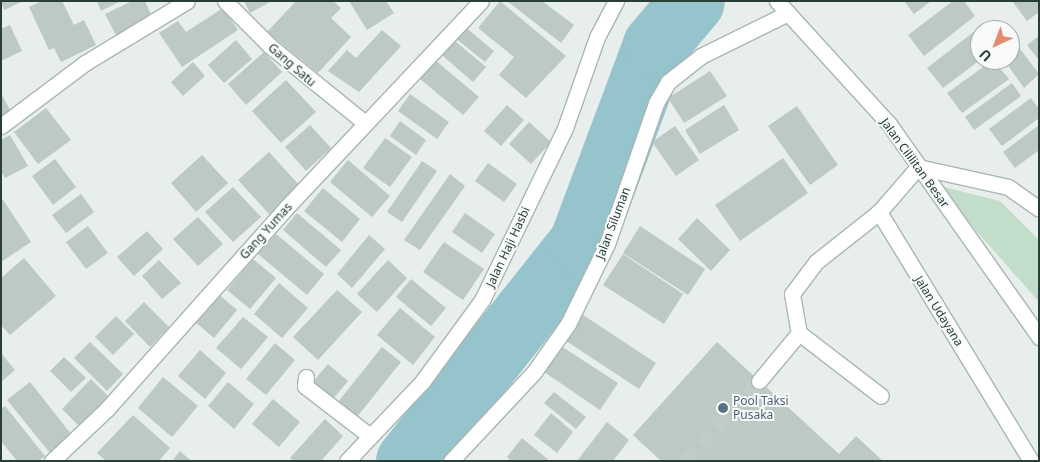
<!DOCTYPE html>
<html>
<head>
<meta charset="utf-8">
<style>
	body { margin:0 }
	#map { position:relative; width:1040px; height:462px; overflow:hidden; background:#e7eeeb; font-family:"Noto Sans",sans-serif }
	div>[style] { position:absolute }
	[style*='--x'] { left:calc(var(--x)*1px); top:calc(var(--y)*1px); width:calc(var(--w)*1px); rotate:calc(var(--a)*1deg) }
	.green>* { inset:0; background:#c2ddc9 }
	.river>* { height:65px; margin:-32.5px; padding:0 32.5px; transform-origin:32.5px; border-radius:32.5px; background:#95c4cd }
	.building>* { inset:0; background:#bcc9c4 }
	.minor-tunnel>* { height:15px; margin-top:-7.5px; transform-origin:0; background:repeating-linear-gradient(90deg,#c1cbc7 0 15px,transparent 0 23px) }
	.roads { filter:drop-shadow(1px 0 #aab6b2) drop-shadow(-1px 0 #aab6b2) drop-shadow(0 1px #aab6b2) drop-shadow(0 -1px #aab6b2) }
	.minor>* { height:15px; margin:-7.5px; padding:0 7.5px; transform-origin:7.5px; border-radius:7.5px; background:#fff }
	.dots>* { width:14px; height:14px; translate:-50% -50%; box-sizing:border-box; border:2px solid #f7faf9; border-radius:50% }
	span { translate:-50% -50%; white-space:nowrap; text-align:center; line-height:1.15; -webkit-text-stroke:4px #f7faf9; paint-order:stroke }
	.street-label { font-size:12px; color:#273f38 }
	.service-label { font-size:12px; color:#4e5e75 }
	.left { translate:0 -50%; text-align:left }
	.frame { position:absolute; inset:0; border:2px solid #273f38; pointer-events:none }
	.north { position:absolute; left:970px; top:20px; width:50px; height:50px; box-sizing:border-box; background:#f7faf9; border:1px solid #a4afac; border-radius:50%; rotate:223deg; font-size:14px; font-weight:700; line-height:20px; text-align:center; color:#273f38 }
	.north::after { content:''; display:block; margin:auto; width:18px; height:22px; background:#e58b6d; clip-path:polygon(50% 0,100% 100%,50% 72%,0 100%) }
</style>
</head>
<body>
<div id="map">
	<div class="green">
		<div style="clip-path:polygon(936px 185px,1000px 201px,1039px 240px,1039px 302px)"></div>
	</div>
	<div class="river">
		<div style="--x:408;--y:461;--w:278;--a:-51.6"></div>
		<div style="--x:581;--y:243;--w:211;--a:-69.5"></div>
		<div style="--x:655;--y:45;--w:57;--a:-49.9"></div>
	</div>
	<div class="building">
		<div style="clip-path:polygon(1px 1px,23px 1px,4px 10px)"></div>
		<div style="clip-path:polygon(42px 1px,62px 1px,74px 25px,84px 20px,96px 45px,61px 62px,54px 48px,49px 50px,29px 7px)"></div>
		<div style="clip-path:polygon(97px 1px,121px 1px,101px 11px)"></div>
		<div style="clip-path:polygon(132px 1px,145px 1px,152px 17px,116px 35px,105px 14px)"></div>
		<div style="clip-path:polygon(244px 1px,272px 1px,250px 13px)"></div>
		<div style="clip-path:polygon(296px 1px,333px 1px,341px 8px,331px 18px,351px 37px,318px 73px,267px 32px)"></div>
		<div style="clip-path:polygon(349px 1px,386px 1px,394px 13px,367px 30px)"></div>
		<div style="clip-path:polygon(500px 1px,566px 56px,526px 98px,499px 75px,514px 57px,478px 28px)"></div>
		<div style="clip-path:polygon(507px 1px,542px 1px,574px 25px,561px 43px)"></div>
		<div style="clip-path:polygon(904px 1px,931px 1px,914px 14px)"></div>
		<div style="clip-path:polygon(953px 1px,964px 1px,975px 16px,924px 56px,908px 35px)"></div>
		<div style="clip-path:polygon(1012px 1px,1039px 1px,1039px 12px,1027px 21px)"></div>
		<div style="clip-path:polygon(223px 8px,238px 30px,182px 67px,159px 33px,178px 21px,186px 32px)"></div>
		<div style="clip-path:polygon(10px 25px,22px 51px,1px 61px,1px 29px)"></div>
		<div style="clip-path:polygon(464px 26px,494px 51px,485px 62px,454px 37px)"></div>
		<div style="clip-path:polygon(980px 27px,980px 60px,943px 88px,927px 68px)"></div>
		<div style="clip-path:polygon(382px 30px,401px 46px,359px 92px,328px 71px,347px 50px,356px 58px)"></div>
		<div style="clip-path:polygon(449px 36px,486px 67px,473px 82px,436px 50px)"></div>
		<div style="clip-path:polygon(1039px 36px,1039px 60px,1027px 45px)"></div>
		<div style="clip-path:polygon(236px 40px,252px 59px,224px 83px,208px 65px)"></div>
		<div style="clip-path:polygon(1018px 46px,1039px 74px,1024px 88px,1004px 60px,1010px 60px,1010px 52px)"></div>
		<div style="clip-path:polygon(264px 52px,282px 72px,246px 105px,228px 84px)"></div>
		<div style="clip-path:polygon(435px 60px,479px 97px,463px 115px,419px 78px)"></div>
		<div style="clip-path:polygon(993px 60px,1009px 79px,962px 113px,947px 93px)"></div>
		<div style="clip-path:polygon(193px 62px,205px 76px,183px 96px,171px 82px)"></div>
		<div style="clip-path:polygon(710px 71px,727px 96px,684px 123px,668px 98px)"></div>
		<div style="clip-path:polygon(286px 80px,316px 112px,281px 143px,252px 111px)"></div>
		<div style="clip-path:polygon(1012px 83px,1021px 96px,974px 130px,965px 117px)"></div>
		<div style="clip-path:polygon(1px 93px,12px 114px,1px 119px)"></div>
		<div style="clip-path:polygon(410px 94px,449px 122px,437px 139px,398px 111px)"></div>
		<div style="clip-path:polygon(1031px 98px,1039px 109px,1039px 118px,1002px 146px,989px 129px)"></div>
		<div style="clip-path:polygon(507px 105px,524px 120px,501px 146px,484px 131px)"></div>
		<div style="clip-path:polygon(724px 105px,739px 130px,700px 154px,685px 130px)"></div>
		<div style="clip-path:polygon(797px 106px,838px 165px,810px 185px,768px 126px)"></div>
		<div style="clip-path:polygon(46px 108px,71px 140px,38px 164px,14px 132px)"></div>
		<div style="clip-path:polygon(400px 121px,426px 140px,416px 155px,390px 136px)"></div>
		<div style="clip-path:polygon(529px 122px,551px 142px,531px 164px,509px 144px)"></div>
		<div style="clip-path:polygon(310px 125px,331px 148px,306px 171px,285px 147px)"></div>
		<div style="clip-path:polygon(1039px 125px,1039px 150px,1015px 168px,1003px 152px)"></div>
		<div style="clip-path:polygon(675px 126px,699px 160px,676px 176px,652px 142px)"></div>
		<div style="clip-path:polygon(10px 135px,28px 166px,5px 178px,1px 171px,1px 140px)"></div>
		<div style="clip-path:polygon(385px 138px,412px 157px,390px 187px,363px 168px)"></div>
		<div style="clip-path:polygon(269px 152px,300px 186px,269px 214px,238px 180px)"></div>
		<div style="clip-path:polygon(202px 155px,228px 183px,196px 212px,171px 183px)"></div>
		<div style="clip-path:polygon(783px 158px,808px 193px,740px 241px,715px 205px)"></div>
		<div style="clip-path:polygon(55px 159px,76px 187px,53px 205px,32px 176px)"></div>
		<div style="clip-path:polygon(348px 160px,390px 196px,372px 217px,330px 182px)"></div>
		<div style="clip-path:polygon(422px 161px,437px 171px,402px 222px,387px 212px)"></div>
		<div style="clip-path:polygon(488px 163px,517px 184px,504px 202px,475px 181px)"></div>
		<div style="clip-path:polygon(450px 174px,465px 186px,420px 250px,404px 240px)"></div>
		<div style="clip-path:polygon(233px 187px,261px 217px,233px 242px,205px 212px)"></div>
		<div style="clip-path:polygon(323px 188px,360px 219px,342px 242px,304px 211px)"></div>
		<div style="clip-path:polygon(81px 194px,94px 212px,66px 233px,52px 215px)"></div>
		<div style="clip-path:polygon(1px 197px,31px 242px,1px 262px)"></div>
		<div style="clip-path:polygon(297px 213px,341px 250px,326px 267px,283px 230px)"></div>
		<div style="clip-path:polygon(465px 213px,495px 234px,482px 253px,452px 232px)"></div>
		<div style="clip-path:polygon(198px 217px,223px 244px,198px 266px,173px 239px)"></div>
		<div style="clip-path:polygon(697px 218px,730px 250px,711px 271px,678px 239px)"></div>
		<div style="clip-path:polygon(88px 226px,108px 253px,86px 269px,66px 242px)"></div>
		<div style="clip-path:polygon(640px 226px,705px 269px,688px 295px,623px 253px)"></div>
		<div style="clip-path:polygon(147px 231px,163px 249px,134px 276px,117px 257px)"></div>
		<div style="clip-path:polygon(276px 234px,324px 274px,307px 295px,258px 254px)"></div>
		<div style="clip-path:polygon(369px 235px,385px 249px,352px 288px,337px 274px)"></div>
		<div style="clip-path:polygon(444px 242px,484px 269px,463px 300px,423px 272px)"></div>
		<div style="clip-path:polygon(623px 254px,683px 294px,664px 324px,603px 285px)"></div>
		<div style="clip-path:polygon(24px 258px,56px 296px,10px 335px,1px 325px,1px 278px)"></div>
		<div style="clip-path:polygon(253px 259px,276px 278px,250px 309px,227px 290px)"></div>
		<div style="clip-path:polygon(159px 260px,181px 283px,162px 299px,142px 276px)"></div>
		<div style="clip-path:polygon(388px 260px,407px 278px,377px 312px,357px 294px)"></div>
		<div style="clip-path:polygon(411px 279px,446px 308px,431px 326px,396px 297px)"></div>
		<div style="clip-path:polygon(279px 283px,308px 308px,282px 338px,254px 314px)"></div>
		<div style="clip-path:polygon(337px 290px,362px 312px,318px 360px,293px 337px)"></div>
		<div style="clip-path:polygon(217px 293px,237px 310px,214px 338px,194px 321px)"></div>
		<div style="clip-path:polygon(144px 302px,169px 327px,150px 347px,125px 321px)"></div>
		<div style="clip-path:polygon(400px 308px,435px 337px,413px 365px,377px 335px)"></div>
		<div style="clip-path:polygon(580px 313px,656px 363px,639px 389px,563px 339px)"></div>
		<div style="clip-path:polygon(116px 316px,134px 334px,113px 355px,95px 337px)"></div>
		<div style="clip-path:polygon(243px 317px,268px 337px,241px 369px,216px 348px)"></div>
		<div style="clip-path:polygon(90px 342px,123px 374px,107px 391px,74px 358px)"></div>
		<div style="clip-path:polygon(717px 342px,839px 454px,856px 436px,883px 461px,661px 461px,633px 435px)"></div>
		<div style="clip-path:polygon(275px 343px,295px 360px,266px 395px,246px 379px)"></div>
		<div style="clip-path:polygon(561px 346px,618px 383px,600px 410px,544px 372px)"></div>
		<div style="clip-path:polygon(382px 347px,401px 362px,357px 417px,338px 402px)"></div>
		<div style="clip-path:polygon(200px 350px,226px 373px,205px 399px,178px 376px)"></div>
		<div style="clip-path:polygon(1px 353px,15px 370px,1px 382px)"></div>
		<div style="clip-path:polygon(64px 357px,86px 378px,71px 392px,50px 371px)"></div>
		<div style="clip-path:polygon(328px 364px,348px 381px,332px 400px,312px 383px)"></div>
		<div style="clip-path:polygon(163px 377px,198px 406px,172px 437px,138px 408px)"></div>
		<div style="clip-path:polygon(91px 379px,109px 397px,80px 427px,62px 409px)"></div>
		<div style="clip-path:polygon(30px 382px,72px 435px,50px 453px,7px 400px)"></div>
		<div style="clip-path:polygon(228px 382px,254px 404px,234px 429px,208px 406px)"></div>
		<div style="clip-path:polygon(554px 392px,586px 417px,576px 429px,544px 403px)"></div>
		<div style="clip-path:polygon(273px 399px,300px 422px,279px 447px,252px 424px)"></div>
		<div style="clip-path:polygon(5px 406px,45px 456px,39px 461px,17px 461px,1px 441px,1px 409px)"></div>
		<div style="clip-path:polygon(551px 413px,573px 432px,557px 453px,534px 435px)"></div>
		<div style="clip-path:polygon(133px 415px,170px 448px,159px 461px,106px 461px,97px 453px)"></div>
		<div style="clip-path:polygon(325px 419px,343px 436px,321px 461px,293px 461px,290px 458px)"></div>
		<div style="clip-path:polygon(607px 422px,629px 440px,613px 461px,577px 461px)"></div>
		<div style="clip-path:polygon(522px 438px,550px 461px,511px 461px,507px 457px)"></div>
		<div style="clip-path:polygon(180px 451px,191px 461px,172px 461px)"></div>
	</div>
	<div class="minor-tunnel">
		<div style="--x:685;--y:461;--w:109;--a:-47.2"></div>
	</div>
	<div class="roads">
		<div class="minor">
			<div style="--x:225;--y:1;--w:64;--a:45"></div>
			<div style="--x:270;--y:46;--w:122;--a:39"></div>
			<div style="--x:777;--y:1;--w:166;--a:47.7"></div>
			<div style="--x:889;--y:124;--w:261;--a:54.8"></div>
			<div style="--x:1;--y:126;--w:105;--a:-36.9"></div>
			<div style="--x:85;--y:63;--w:119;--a:-31.3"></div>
			<div style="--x:879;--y:212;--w:80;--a:141.6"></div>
			<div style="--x:816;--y:262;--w:40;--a:127"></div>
			<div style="--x:792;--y:294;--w:40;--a:80"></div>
			<div style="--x:799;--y:333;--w:103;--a:37.5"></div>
			<div style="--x:306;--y:377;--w:9;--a:96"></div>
			<div style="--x:305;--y:386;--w:82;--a:37.6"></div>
			<div style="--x:759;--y:381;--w:62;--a:-50.2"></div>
			<div style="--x:52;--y:461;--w:76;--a:-43.4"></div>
			<div style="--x:107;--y:409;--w:269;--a:-48.3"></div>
			<div style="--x:286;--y:208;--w:284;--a:-46.7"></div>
			<div style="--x:347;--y:461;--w:109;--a:-46.5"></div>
			<div style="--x:422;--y:382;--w:102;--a:-53.8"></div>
			<div style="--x:482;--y:300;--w:191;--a:-64.2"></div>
			<div style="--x:565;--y:128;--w:96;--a:-70.6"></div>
			<div style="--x:597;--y:37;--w:41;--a:-62.2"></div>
			<div style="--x:451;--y:461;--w:122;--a:-47"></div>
			<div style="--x:534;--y:372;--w:59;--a:-54.7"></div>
			<div style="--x:568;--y:324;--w:89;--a:-64"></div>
			<div style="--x:607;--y:244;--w:149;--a:-70.8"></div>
			<div style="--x:656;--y:103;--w:24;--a:-60"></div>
			<div style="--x:668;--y:82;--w:42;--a:-38.2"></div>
			<div style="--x:701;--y:56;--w:97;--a:-26.3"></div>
			<div style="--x:1031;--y:461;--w:292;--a:-121.4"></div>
			<div style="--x:879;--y:212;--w:60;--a:-49.1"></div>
			<div style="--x:918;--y:167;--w:92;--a:12.5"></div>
			<div style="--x:1008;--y:187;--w:38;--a:35"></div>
		</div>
	</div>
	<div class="dots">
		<div style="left:723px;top:408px;background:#5c6f8a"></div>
	</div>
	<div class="street-label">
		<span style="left:292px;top:65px;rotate:41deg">Gang Satu</span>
		<span style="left:915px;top:163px;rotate:54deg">Jalan Cililitan Besar</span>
		<span style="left:613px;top:223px;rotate:-69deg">Jalan Siluman</span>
		<span style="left:266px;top:231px;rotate:-48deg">Gang Yumas</span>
		<span style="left:508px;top:247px;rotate:-65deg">Jalan Haji Hasbi</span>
		<span style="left:939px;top:311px;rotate:58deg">Jalan Udayana</span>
	</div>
	<div class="service-label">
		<span class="left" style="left:733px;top:408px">Pool Taksi<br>Pusaka</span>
	</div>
	<div class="frame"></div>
	<div class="north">U</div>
</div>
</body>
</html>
